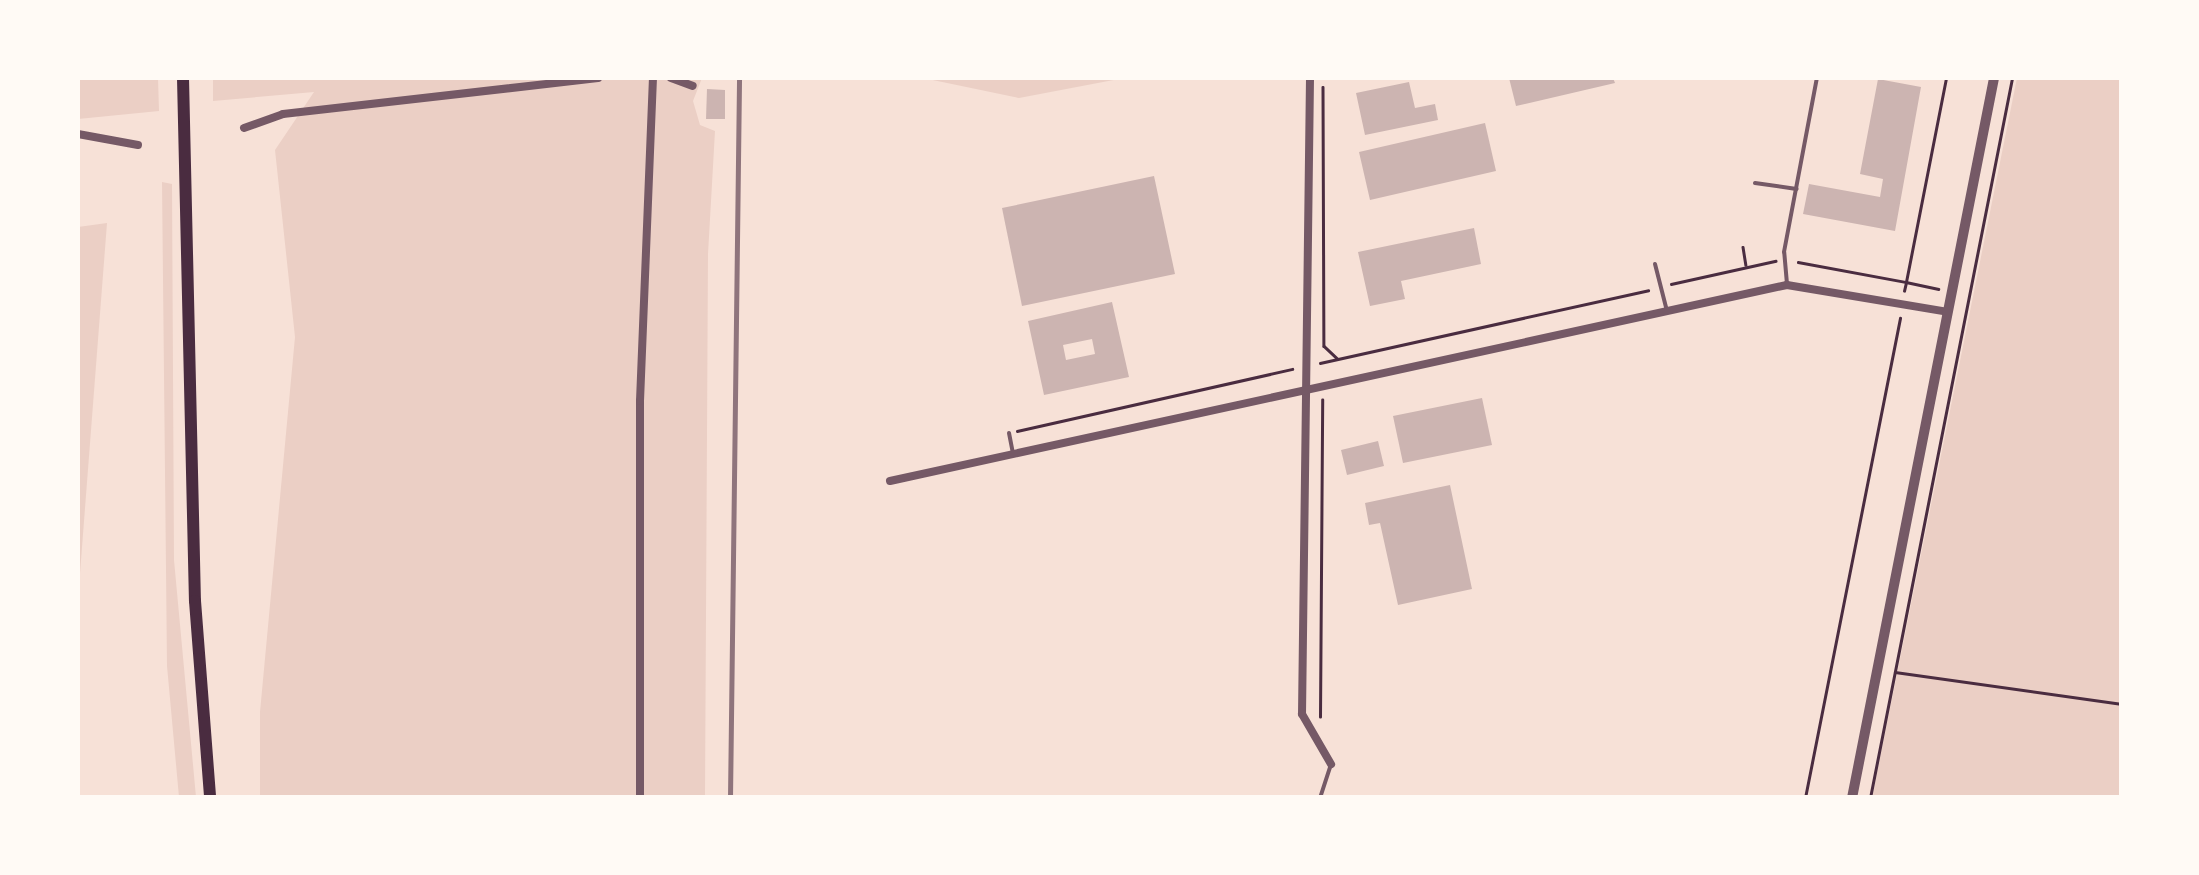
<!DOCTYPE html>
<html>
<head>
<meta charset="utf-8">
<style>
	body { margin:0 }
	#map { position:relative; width:2199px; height:875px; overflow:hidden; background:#f7e1d7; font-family:"Exo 2",sans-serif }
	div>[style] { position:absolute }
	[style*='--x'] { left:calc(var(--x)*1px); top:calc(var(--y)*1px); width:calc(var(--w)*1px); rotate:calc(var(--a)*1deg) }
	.green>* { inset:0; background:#ebcfc5 }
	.building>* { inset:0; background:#ccb4b1 }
	.path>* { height:2.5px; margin:-1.25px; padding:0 1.25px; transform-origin:1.25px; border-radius:1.25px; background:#4a2c40 }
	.service>* { height:4px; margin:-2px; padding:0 2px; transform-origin:2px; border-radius:2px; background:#755966 }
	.minor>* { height:8px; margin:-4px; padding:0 4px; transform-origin:4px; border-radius:4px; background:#755966 }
	.tertiary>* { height:10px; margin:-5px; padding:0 5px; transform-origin:5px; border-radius:5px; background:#755966 }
	.primary>* { height:12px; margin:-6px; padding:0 6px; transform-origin:6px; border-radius:6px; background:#4a2c40 }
	.rail>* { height:5px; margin:-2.5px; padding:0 2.5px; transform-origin:2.5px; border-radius:2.5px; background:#8f747c }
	span { translate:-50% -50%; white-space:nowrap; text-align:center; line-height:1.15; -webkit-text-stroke:9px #fffaf5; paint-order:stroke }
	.frame { position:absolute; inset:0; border:80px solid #fffaf5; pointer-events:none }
</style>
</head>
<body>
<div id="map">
	<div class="green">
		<div style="clip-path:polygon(78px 78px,158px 78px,159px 111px,78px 119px)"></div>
		<div style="clip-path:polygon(213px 78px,702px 78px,693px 101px,700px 125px,715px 131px,708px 254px,705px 797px,260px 797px,260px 712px,295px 337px,275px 150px,314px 92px,213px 101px)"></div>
		<div style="clip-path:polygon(923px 78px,1124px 78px,1019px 98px)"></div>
		<div style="clip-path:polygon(2017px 78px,2121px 78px,2121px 797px,1872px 798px)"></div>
		<div style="clip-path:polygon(162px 182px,172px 184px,174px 560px,196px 797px,179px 797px,167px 666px)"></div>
		<div style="clip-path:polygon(107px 223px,78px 599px,78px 227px)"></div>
	</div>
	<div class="building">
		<div style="clip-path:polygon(1509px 78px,1613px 78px,1615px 83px,1516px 106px)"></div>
		<div style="clip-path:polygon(1878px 79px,1921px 87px,1895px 231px,1803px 214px,1809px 184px,1880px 197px,1883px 179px,1860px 174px)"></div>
		<div style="clip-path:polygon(1409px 82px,1415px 108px,1435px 104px,1438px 120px,1365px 135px,1356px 93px)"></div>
		<div style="clip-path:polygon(707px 89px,725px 90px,725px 119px,706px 119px)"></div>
		<div style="clip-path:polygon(1485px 123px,1496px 171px,1370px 200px,1359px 152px)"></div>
		<div style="clip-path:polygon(1154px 176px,1175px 274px,1022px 306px,1002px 208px)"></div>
		<div style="clip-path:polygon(1474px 228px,1481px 264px,1401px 281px,1405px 299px,1370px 306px,1358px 252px)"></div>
		<div style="clip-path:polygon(evenodd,1112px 302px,1129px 377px,1044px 395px,1028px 321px,1112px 302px,1092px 339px,1095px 354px,1066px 360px,1063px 345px,1092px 339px)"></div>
		<div style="clip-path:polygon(1482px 398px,1492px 445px,1403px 463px,1393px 416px)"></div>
		<div style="clip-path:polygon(1378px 441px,1384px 466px,1347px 475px,1341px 450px)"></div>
		<div style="clip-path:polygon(1450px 485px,1472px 589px,1398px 605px,1380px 523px,1369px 525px,1365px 503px)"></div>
	</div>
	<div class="path">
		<div style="--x:1323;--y:87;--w:259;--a:89.8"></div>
		<div style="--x:1324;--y:346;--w:18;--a:43"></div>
		<div style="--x:1743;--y:247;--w:18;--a:81"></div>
		<div style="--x:1798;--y:262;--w:110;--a:10.5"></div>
		<div style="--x:1906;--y:282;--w:208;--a:-78.9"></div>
		<div style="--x:1671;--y:284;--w:107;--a:-12.5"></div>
		<div style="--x:1904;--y:291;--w:9;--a:-77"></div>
		<div style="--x:1906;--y:282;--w:33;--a:12"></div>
		<div style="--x:1320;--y:363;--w:336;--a:-12.5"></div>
		<div style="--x:1017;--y:431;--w:282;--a:-12.7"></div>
		<div style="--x:1895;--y:672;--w:229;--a:8"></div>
		<div style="--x:1320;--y:717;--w:317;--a:-89.6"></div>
		<div style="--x:1805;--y:798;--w:489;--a:-78.8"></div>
		<div style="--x:1870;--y:798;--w:734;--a:-78.84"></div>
	</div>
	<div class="service">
		<div style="--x:1755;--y:183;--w:42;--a:8.1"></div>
		<div style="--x:1655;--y:264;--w:49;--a:75.7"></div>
		<div style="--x:1787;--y:284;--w:32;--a:-95"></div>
		<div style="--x:1784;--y:252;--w:177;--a:-79.3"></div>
		<div style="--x:1009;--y:433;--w:20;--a:79"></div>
		<div style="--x:1320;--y:798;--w:36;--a:-72"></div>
	</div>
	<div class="minor">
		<div style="--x:671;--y:78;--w:23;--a:20"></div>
		<div style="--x:1310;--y:78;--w:636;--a:90.72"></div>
		<div style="--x:1302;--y:714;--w:58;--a:59.9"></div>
		<div style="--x:244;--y:128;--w:41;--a:-19.7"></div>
		<div style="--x:283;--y:114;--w:317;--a:-6.5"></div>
		<div style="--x:78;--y:134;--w:61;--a:10.4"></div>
		<div style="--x:890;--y:481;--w:918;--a:-12.33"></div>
		<div style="--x:1787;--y:285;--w:163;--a:9.5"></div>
		<div style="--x:640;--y:798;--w:397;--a:-90"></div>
		<div style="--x:640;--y:401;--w:323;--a:-87.7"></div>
	</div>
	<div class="tertiary">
		<div style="--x:1852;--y:798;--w:734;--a:-78.84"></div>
	</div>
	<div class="primary">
		<div style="--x:183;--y:78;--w:523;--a:88.69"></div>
		<div style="--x:195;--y:601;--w:198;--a:85.6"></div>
	</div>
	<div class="rail">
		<div style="--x:730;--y:798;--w:720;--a:-89.28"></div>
	</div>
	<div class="frame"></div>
</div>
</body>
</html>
